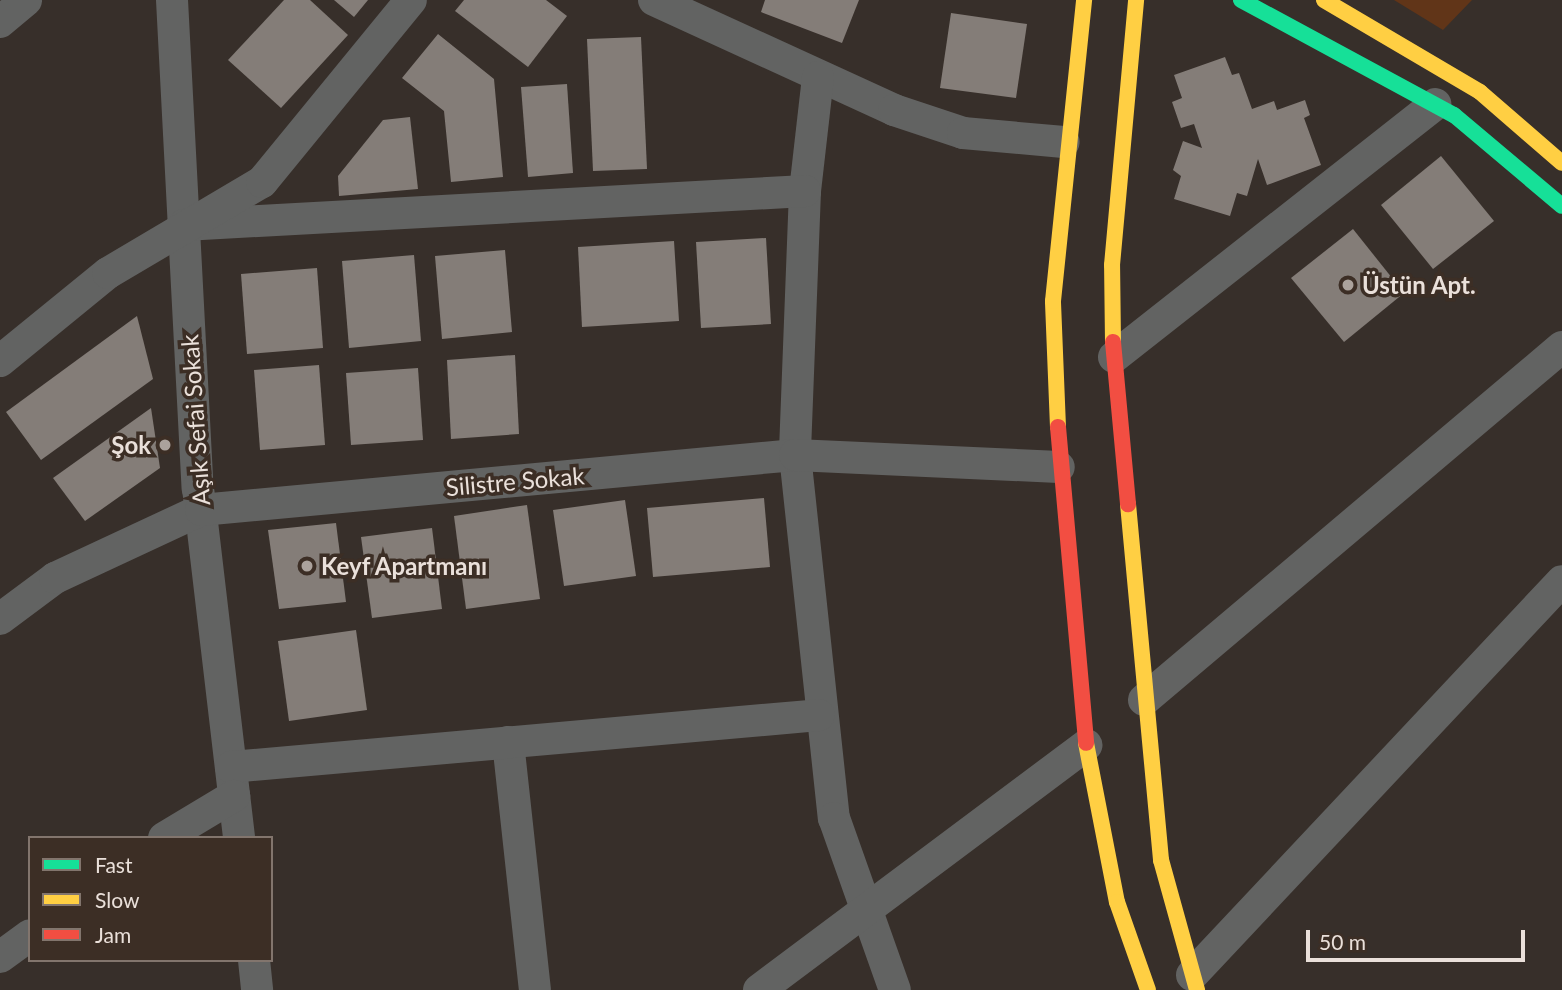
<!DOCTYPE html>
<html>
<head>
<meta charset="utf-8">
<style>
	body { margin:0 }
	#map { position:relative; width:1562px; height:990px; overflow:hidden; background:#372f2a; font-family:Lato,sans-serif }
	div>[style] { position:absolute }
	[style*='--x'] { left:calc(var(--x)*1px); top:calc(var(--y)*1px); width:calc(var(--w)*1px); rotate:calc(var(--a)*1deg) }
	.green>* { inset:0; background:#613518 }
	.building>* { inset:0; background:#847d78 }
	.street>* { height:32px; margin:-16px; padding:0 16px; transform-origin:16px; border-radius:16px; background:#626362 }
	.fast>* { height:16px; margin:-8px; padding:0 8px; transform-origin:8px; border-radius:8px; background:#16e098 }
	.slow>* { height:16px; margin:-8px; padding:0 8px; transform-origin:8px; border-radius:8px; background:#ffcf43 }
	.jam>* { height:16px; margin:-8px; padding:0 8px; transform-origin:8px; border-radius:8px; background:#f24e42 }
	.dots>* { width:19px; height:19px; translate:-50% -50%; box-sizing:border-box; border:4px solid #3c2e25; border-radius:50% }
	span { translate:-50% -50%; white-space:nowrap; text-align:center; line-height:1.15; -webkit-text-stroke:7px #3c2e25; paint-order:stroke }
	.poi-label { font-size:24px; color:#eae0da; font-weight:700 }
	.left { translate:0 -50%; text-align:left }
	.right { translate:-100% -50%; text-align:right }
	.street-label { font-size:24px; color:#eae0da }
	.legend { position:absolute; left:28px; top:836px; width:245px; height:126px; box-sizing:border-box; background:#3c2e25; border:2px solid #82756d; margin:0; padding:9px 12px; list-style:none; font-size:21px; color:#eae0da }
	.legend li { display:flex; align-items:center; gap:14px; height:35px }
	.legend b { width:35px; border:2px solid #82756d }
	.scale { position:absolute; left:1306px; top:930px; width:219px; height:32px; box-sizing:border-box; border:4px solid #eae0da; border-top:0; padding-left:9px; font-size:21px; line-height:24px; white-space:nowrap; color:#eae0da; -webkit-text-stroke:5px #3c2e25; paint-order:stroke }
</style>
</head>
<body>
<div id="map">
	<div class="green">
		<div style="clip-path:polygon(1394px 0,1472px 0,1443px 30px)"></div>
	</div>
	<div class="building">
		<div style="clip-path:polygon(284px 0,310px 0,348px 35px,281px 108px,228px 60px)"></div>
		<div style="clip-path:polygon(334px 0,368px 0,354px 17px)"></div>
		<div style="clip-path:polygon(464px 0,546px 0,567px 16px,528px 67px,455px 11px)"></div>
		<div style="clip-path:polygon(765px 0,859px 0,842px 43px,761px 12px)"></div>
		<div style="clip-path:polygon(951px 13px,1027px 24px,1016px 98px,940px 88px)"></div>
		<div style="clip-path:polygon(438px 34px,494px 79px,503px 177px,451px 182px,444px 111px,402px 78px)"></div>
		<div style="clip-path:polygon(641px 37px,647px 169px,593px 171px,587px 39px)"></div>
		<div style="clip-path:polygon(1225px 57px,1232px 75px,1239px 73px,1252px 109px,1274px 101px,1277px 110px,1305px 100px,1310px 115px,1304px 118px,1321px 165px,1267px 185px,1258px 159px,1247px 196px,1237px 193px,1230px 216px,1174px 199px,1181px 176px,1173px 170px,1183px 141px,1202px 148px,1194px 124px,1181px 128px,1172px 102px,1182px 98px,1174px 75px)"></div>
		<div style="clip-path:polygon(567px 84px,573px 173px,528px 177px,521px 87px)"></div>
		<div style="clip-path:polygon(410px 117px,418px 189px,339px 196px,338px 176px,383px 120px)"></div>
		<div style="clip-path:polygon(1441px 156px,1494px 221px,1433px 269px,1381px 205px)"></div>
		<div style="clip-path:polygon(1353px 229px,1404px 293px,1344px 342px,1291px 278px)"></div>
		<div style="clip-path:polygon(766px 238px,771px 324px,701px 328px,696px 242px)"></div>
		<div style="clip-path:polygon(674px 241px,679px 321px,582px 327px,578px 247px)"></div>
		<div style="clip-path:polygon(505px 250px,512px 332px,442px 339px,435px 256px)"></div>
		<div style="clip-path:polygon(414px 255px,421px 341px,349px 348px,342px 261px)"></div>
		<div style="clip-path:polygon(317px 268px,323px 348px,247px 354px,241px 274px)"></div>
		<div style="clip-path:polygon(137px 316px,153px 379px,41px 460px,6px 412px)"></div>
		<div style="clip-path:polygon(515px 355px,519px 434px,451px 439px,447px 360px)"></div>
		<div style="clip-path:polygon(319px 365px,325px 445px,260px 450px,254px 370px)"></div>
		<div style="clip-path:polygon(418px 368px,423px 440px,351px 445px,346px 373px)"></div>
		<div style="clip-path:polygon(151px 408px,160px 468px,85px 521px,53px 478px)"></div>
		<div style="clip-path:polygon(764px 498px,770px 567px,653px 577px,647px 508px)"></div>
		<div style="clip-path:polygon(625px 500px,636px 576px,564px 586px,553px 510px)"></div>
		<div style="clip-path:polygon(527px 505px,540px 599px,466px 609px,454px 516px)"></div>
		<div style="clip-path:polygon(336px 523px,346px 602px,279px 609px,268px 530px)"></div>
		<div style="clip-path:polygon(432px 528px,442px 609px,372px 618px,361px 537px)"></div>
		<div style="clip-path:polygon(356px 630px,367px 710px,289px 721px,278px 641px)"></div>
	</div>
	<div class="street">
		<div style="--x:172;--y:0;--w:489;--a:87"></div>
		<div style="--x:198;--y:488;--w:352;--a:83.3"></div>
		<div style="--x:654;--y:0;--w:264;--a:24.6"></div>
		<div style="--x:894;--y:110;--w:73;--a:18.4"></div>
		<div style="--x:963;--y:133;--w:101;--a:5.1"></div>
		<div style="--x:0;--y:22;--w:34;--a:-40"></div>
		<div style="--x:818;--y:77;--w:115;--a:96.5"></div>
		<div style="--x:805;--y:191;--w:264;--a:92.2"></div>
		<div style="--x:795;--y:455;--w:365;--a:83.9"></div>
		<div style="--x:834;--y:818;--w:182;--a:70.5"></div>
		<div style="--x:184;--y:225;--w:622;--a:-3.13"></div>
		<div style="--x:1114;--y:357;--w:409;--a:-38.2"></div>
		<div style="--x:0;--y:361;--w:139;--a:-39.2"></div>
		<div style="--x:108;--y:273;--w:179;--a:-30.6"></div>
		<div style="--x:262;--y:182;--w:235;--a:-50.7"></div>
		<div style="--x:0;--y:619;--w:69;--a:-36.7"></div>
		<div style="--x:55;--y:578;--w:161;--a:-25"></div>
		<div style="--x:201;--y:510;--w:597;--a:-5.29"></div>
		<div style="--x:795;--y:455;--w:264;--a:2.6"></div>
		<div style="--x:1144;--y:700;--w:547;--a:-40.18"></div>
		<div style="--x:508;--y:742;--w:249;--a:83.8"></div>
		<div style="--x:231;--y:767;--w:590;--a:-5.05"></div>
		<div style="--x:164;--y:838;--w:82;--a:-31"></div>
		<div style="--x:0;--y:957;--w:37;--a:-36"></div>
		<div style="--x:254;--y:960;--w:30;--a:84"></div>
		<div style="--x:1192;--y:975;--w:540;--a:-46.8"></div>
		<div style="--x:759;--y:990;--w:409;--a:-36.8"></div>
	</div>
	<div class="fast">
		<div style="--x:1241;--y:0;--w:242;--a:28.4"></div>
		<div style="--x:1454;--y:115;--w:141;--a:40.1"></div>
	</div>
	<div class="slow">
		<div style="--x:1324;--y:0;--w:181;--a:30.5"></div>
		<div style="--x:1480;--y:92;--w:108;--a:40.9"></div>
		<div style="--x:1113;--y:342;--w:77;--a:-90.7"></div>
		<div style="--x:1112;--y:265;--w:266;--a:-84.8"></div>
		<div style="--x:1058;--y:427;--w:126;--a:-92.3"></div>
		<div style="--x:1053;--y:301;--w:303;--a:-84.1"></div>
		<div style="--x:1128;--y:504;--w:358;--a:84.7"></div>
		<div style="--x:1161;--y:860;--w:135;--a:74.5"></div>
		<div style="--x:1086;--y:743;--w:162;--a:79"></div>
		<div style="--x:1117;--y:902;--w:93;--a:70.6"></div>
	</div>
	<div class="jam">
		<div style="--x:1113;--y:342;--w:163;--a:84.7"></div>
		<div style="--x:1058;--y:427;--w:317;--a:84.9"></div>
	</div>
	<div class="dots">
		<div style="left:1348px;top:285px;background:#aba29c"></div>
		<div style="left:165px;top:445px;background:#aba29c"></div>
		<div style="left:307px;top:566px;background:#aba29c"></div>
	</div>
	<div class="poi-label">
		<span class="left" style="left:1362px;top:285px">Üstün Apt.</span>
		<span class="right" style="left:151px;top:445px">Şok</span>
		<span class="left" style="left:321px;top:566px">Keyf Apartmanı</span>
	</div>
	<div class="street-label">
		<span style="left:195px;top:420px;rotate:-94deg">Aşık Sefai Sokak</span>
		<span style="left:515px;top:481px;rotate:-5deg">Silistre Sokak</span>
	</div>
	<ul class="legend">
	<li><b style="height:9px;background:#16e098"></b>Fast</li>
	<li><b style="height:9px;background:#ffcf43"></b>Slow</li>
	<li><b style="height:9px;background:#f24e42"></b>Jam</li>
	</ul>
	<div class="scale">50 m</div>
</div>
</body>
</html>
